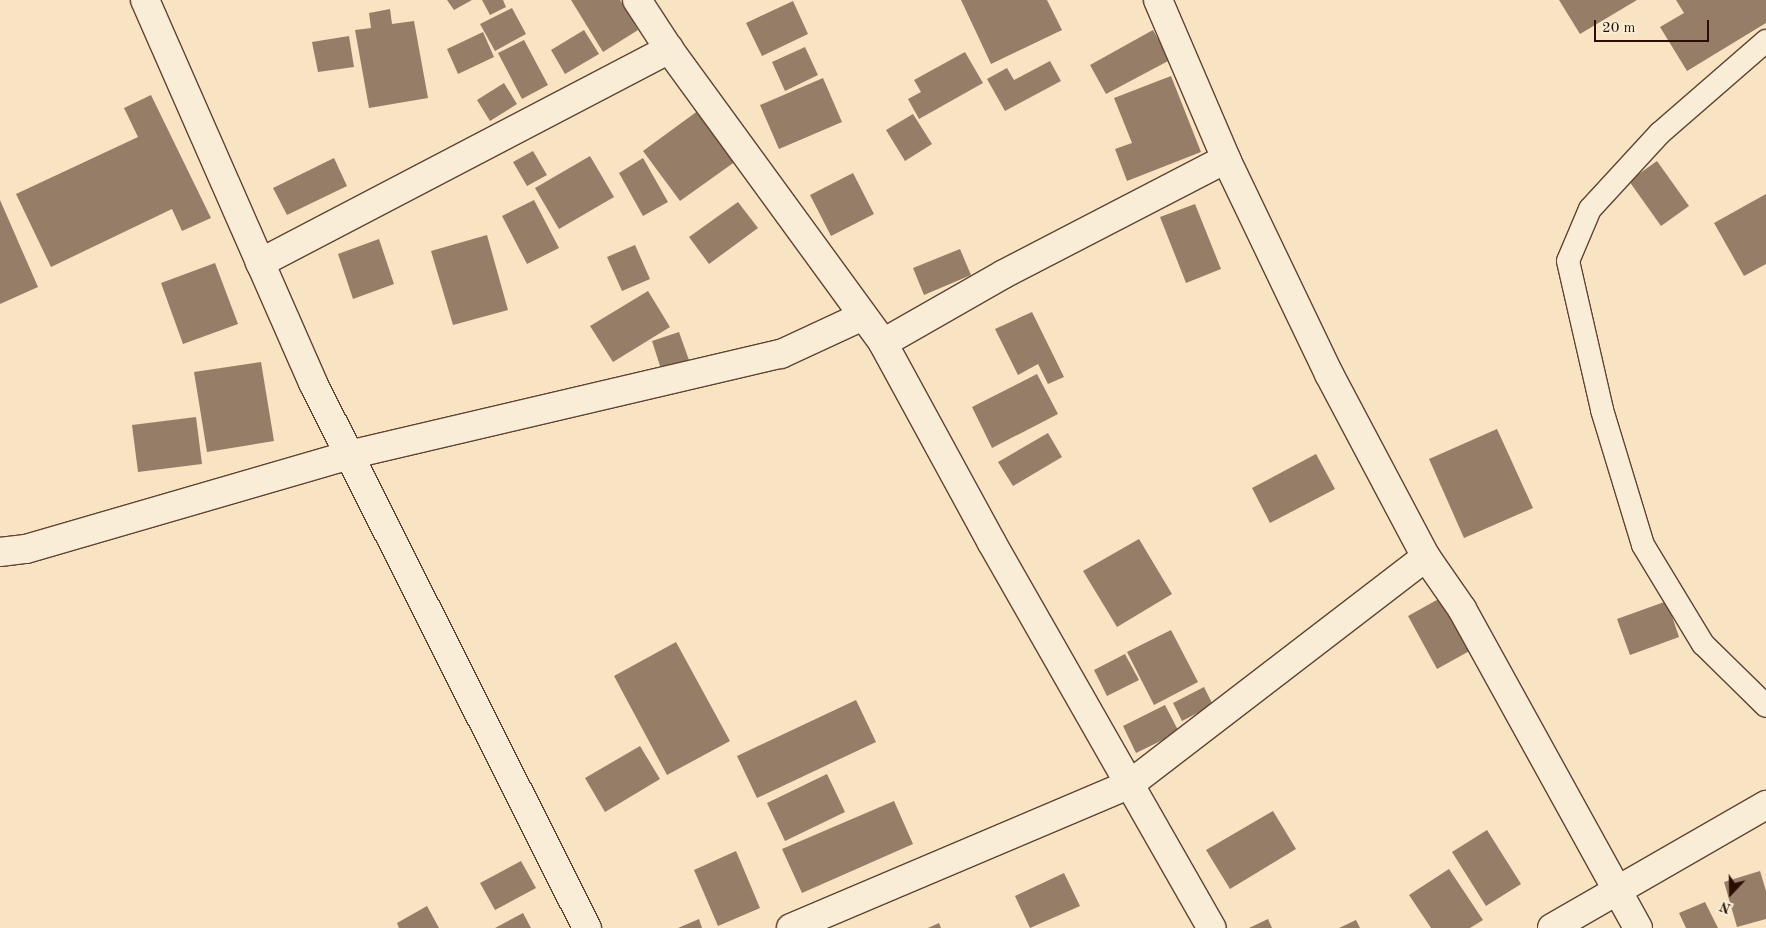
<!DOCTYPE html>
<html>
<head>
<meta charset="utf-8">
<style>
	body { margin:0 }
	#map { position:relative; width:1766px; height:928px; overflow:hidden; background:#f8e4c3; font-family:"Old Standard TT",serif }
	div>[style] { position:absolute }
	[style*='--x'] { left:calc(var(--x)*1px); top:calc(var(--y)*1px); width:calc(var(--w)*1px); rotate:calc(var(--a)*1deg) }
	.building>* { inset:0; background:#957d67 }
	.roads { filter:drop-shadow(1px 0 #5e4433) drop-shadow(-1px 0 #5e4433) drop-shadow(0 1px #5e4433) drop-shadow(0 -1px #5e4433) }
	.service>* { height:22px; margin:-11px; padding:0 11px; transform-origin:11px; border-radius:11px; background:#faedd8 }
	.minor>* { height:28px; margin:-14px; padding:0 14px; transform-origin:14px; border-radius:14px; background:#faedd8 }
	span { translate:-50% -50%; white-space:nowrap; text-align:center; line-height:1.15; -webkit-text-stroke:5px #faedd8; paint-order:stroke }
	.north { position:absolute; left:1706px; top:868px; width:50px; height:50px; -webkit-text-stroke:4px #faedd8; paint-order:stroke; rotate:201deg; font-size:14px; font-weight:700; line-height:20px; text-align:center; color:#2a0e03 }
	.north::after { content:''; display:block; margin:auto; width:18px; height:22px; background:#2a0e03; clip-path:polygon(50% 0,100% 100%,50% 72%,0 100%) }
	.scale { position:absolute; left:1594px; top:20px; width:115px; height:22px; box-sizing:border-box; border:2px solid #2a0e03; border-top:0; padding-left:6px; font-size:15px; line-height:18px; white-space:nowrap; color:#2a0e03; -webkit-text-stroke:4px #faedd8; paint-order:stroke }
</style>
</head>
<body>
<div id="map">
	<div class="building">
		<div style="clip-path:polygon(447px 0,472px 0,454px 10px)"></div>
		<div style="clip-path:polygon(482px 0,503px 0,506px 7px,490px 15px)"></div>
		<div style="clip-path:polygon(571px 0,620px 0,638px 30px,603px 52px)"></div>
		<div style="clip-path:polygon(961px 0,1047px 0,1062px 30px,991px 64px)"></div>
		<div style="clip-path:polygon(1559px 0,1637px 0,1580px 34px)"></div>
		<div style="clip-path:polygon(1676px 0,1766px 0,1766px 23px,1687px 71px,1660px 27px,1684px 13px)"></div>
		<div style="clip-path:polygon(793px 1px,808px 34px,762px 56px,746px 23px)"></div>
		<div style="clip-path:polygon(512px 8px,526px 34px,495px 51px,480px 24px)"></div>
		<div style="clip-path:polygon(390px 9px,392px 24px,414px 21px,428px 98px,369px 108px,355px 30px,371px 28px,369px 13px)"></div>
		<div style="clip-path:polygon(584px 30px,599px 54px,565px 74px,551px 50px)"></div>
		<div style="clip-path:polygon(1153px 30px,1170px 60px,1106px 94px,1090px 65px)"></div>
		<div style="clip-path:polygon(483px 32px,494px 57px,458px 74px,447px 49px)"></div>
		<div style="clip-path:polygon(349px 36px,354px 67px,318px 72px,312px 42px)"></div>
		<div style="clip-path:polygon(524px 40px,548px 85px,522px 99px,498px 53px)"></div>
		<div style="clip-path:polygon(805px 47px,818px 75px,785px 91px,772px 62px)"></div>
		<div style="clip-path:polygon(965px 52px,983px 83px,919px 119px,908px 99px,921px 92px,914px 80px)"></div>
		<div style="clip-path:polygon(1050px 61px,1061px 81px,1005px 111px,987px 79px,1007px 68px,1014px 80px)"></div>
		<div style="clip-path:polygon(1171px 76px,1201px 152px,1127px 181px,1115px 149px,1132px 143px,1114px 98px)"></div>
		<div style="clip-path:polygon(823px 78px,842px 122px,779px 149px,760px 105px)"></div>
		<div style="clip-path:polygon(504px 83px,517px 104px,490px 121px,477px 100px)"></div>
		<div style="clip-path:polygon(151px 95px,211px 218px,182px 231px,172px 209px,51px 267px,16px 194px,138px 137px,124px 108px)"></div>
		<div style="clip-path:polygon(699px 110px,736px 161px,680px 201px,643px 151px)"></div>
		<div style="clip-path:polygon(913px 114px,932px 144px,905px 161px,886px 130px)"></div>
		<div style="clip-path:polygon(533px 151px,547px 175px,527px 186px,513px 162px)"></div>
		<div style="clip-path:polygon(590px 156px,614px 197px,559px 229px,535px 188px)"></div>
		<div style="clip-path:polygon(334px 158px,347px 186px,287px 215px,273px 188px)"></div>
		<div style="clip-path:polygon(643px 158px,668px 202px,643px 216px,619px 173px)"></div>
		<div style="clip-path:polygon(1657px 161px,1689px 206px,1661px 226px,1629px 181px)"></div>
		<div style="clip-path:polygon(853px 173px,874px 214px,831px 236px,810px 195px)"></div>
		<div style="clip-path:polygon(1766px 194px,1766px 264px,1744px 276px,1714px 223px)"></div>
		<div style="clip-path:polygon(0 200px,38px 287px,0 304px)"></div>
		<div style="clip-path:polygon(534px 200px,559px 248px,527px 264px,502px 216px)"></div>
		<div style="clip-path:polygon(738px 202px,758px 228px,709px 264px,689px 237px)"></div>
		<div style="clip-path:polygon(1195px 204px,1221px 269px,1186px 283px,1160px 217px)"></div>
		<div style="clip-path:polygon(487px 235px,508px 310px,453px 325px,431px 251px)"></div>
		<div style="clip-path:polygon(379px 239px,394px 284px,353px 299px,338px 254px)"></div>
		<div style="clip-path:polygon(635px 245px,650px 279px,622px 291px,607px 257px)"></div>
		<div style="clip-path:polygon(960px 249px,971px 275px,924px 295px,913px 268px)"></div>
		<div style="clip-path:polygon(215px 263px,238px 324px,183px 344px,161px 283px)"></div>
		<div style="clip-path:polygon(648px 291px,670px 327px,613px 362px,590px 326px)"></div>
		<div style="clip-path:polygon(1032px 312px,1064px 377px,1048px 384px,1038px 364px,1018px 375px,995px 329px)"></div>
		<div style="clip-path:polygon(679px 332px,690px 363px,662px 372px,652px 341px)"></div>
		<div style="clip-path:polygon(261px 362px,274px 441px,207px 452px,194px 372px)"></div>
		<div style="clip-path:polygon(1037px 374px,1058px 414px,992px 448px,972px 407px)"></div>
		<div style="clip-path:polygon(196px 417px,202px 464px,138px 472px,132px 425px)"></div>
		<div style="clip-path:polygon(1497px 429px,1533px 508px,1464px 538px,1429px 459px)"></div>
		<div style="clip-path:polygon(1048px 433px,1062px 457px,1013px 486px,998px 462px)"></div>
		<div style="clip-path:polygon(1316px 454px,1335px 489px,1270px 523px,1252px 488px)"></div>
		<div style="clip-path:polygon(1139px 539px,1172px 594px,1117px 627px,1083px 571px)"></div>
		<div style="clip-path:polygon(1444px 596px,1473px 649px,1437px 669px,1408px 616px)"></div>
		<div style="clip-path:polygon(1667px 601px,1679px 637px,1630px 655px,1617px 619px)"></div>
		<div style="clip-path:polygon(1171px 630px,1198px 682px,1154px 705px,1127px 652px)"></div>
		<div style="clip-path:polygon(676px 642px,730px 741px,667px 775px,614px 676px)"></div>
		<div style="clip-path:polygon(1125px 654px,1139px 680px,1107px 696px,1094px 670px)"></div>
		<div style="clip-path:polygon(1204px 687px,1213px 705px,1182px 721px,1173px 703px)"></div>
		<div style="clip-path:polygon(856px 700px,876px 742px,757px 798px,737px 756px)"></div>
		<div style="clip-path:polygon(1165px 705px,1179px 732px,1136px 753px,1123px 726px)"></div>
		<div style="clip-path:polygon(640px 746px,660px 779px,605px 812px,585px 778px)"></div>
		<div style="clip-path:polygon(827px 774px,845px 812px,785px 841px,767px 803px)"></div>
		<div style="clip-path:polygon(894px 801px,913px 844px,802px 893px,782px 849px)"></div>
		<div style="clip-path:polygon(1273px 811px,1296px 849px,1230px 889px,1206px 850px)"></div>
		<div style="clip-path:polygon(1487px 830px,1521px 884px,1486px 906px,1452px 852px)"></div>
		<div style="clip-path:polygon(736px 851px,760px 908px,718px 926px,694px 870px)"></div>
		<div style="clip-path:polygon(521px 861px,536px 888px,495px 910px,480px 883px)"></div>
		<div style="clip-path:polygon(1449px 869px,1483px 920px,1470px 928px,1431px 928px,1409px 895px)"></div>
		<div style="clip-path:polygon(1760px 871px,1766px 891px,1766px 919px,1737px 927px,1724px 882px)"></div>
		<div style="clip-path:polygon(1064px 873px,1080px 906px,1030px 928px,1015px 896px)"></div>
		<div style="clip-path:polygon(1705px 902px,1718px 928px,1686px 928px,1679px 913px)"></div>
		<div style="clip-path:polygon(427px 906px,439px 928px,399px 928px,397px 923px)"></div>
		<div style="clip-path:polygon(523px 913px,531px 928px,495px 928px)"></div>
		<div style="clip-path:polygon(699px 919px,702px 928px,678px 928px)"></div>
		<div style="clip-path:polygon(1268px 919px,1272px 928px,1249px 928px)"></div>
		<div style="clip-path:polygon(1356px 920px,1360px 928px,1339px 928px)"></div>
		<div style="clip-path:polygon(939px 923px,941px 928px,928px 928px)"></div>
	</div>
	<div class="roads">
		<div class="service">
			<div style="--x:1766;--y:41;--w:140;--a:139"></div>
			<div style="--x:1660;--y:133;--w:103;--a:132.6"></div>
			<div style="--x:1590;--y:209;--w:56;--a:112.9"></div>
			<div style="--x:1568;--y:261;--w:153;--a:77.1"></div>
			<div style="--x:1602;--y:410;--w:141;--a:73.1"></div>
			<div style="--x:1643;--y:545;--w:116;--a:58.8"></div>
			<div style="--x:1703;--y:644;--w:88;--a:44.5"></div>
		</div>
		<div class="minor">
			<div style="--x:145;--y:0;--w:418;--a:66.3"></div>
			<div style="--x:313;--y:383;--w:610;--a:63.31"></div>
			<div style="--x:637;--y:0;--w:59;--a:56.9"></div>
			<div style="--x:669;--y:49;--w:364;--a:53.9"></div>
			<div style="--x:883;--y:343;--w:228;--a:61.4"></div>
			<div style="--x:992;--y:543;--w:443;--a:60.3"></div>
			<div style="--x:1158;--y:0;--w:173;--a:66.8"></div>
			<div style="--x:1226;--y:159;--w:238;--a:64.4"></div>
			<div style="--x:1329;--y:374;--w:207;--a:62.1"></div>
			<div style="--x:1426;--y:557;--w:63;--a:55.3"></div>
			<div style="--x:1462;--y:609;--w:364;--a:61.1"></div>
			<div style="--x:260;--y:263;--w:462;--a:-27.6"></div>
			<div style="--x:883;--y:343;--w:139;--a:-29.7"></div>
			<div style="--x:1004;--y:274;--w:250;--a:-27.4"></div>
			<div style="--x:0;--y:552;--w:26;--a:-7"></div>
			<div style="--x:26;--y:549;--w:336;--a:-16.2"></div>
			<div style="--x:349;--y:455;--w:444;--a:-13.2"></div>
			<div style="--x:781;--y:354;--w:90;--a:-24.9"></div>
			<div style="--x:791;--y:928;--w:368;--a:-23"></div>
			<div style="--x:1130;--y:784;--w:373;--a:-37.5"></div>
			<div style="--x:1552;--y:928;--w:247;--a:-29.9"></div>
		</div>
	</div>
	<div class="north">N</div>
	<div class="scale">20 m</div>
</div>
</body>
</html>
